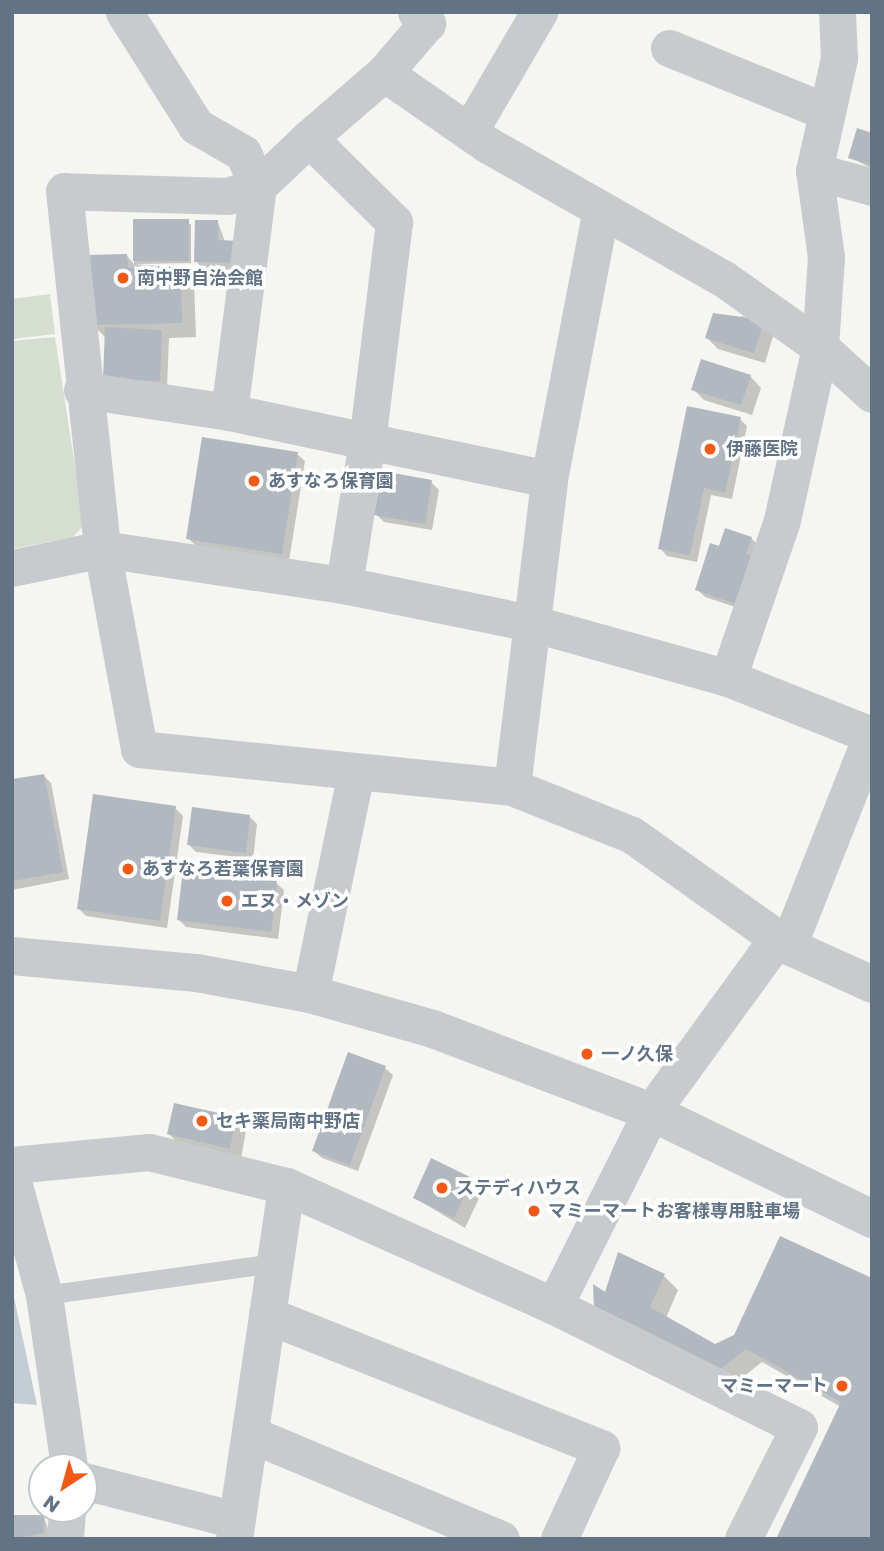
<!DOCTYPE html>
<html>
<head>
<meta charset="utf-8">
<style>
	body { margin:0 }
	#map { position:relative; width:884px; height:1551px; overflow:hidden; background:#f5f6f1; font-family:Poppins,"Noto Sans JP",sans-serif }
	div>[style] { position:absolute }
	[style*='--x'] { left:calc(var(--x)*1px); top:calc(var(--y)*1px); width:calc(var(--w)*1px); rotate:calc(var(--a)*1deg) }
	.green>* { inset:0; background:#d6ded2 }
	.water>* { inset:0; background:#c4cdd3 }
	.shadow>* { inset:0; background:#0003 }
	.building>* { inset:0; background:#b2b8bf }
	.service>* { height:19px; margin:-9.5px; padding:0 9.5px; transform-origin:9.5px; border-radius:9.5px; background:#c8cbce }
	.minor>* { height:37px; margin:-18.5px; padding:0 18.5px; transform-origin:18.5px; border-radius:18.5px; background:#c8cbce }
	.tertiary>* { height:38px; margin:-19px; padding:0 19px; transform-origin:19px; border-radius:19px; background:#c8cbce }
	.dots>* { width:19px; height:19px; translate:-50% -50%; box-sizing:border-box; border:4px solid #fff; border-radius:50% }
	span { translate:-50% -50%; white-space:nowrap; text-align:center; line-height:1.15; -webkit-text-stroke:7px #fff; paint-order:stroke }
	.poi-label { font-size:18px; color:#627386; font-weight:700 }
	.left { translate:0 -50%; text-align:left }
	.right { translate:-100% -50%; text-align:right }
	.frame { position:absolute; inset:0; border:14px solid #627386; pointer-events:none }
	.north { position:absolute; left:28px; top:1453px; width:70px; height:70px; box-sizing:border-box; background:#fff; border:2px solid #c0c7cf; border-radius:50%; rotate:216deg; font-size:19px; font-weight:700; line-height:28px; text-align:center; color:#627386 }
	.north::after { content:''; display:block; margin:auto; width:24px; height:32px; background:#f35914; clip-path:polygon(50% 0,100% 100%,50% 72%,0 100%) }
</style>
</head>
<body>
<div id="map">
	<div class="green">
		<div style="clip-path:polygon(50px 294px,55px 334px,12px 339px,12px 299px)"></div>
		<div style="clip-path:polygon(55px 337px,84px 525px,73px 537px,12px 549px,12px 341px)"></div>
	</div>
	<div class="water">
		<div style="clip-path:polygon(12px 1288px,37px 1405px,12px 1403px)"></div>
	</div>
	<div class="shadow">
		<div style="clip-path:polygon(872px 135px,872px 169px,850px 157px)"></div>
		<div style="clip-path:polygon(134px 221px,191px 224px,191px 263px,135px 264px,180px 268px,194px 282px,196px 337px,169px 338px,167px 388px,112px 385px,106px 338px,93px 325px,127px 256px,134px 264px)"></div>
		<div style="clip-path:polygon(218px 222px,225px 242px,246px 270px,203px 269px,196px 261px)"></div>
		<div style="clip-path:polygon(742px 316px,774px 333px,765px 363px,718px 349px,707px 338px)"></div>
		<div style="clip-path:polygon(750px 376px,761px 388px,752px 415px,704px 400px,693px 389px)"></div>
		<div style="clip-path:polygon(740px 419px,747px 426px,732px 499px,711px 495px,697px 562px,667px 556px,660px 548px)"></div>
		<div style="clip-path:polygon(297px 454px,305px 461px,289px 561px,196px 546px,188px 538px)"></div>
		<div style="clip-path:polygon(431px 482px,439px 490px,432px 530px,384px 522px,376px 514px)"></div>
		<div style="clip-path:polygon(751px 538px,759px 546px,747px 611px,705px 597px,697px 589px,720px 548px)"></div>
		<div style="clip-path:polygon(43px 775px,51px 783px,69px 879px,12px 890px,12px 781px)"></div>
		<div style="clip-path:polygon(175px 808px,183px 816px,167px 928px,86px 916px,78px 908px)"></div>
		<div style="clip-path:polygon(250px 817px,257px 824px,253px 859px,196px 852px,189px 845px)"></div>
		<div style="clip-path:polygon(276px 883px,284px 890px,278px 939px,186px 927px,179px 920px)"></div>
		<div style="clip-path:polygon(385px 1068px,393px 1075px,358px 1171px,322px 1158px,314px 1151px)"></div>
		<div style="clip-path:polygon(235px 1118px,246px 1130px,241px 1159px,180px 1145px,169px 1134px)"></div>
		<div style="clip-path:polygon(471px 1179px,483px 1190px,465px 1228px,415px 1198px)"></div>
		<div style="clip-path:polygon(664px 1276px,678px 1290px,666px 1318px,715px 1346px,872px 1280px,841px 1407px,762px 1362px,734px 1384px,606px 1295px)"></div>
		<div style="clip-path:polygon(44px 1516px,51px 1539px,12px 1539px)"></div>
	</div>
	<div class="building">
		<div style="clip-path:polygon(857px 128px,872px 133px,872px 165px,848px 158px)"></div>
		<div style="clip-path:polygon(133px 219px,189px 219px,189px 261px,133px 261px)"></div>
		<div style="clip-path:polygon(195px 220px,218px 220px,218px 240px,240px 241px,239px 263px,194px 262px)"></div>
		<div style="clip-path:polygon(127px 254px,128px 268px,181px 266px,182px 323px,91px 325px,89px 255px)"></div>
		<div style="clip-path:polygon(713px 313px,764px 320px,754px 353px,705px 338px)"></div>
		<div style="clip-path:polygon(105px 327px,162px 330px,160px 381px,103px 379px)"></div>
		<div style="clip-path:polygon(701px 359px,751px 375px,741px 405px,691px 390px)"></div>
		<div style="clip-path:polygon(687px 406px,741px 417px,725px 493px,704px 488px,690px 555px,658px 549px)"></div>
		<div style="clip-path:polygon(202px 437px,298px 452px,282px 554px,186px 539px)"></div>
		<div style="clip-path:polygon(382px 471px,432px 480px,425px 524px,374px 515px)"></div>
		<div style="clip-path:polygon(725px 528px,752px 537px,746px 554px,755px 557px,739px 605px,695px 590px,710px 543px,719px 546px)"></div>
		<div style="clip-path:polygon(44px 774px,63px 872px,12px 881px,12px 779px)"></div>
		<div style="clip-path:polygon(93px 794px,176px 806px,160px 921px,77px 909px)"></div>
		<div style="clip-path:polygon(192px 807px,250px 815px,246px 853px,187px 845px)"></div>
		<div style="clip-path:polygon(183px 869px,277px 881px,271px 932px,177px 920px)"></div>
		<div style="clip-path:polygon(348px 1052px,386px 1066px,350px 1165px,312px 1151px)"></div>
		<div style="clip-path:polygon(174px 1103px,236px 1117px,230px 1149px,167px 1134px)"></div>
		<div style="clip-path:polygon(431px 1158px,472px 1178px,454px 1218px,413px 1198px)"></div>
		<div style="clip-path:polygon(780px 1236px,872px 1278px,872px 1539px,776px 1539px,841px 1402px,746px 1349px,719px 1370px,594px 1310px,593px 1284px,605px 1292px,618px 1252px,665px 1274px,650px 1307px,715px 1344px,734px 1335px)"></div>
		<div style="clip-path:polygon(12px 1515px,44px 1515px,44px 1533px,12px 1539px)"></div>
	</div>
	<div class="service">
		<div style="--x:44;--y:1295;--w:233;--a:-7.9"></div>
	</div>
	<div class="minor">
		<div style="--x:124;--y:12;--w:135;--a:57.7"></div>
		<div style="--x:196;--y:126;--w:54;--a:29.9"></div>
		<div style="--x:243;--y:153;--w:36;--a:66"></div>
		<div style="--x:258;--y:186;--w:228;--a:97.3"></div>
		<div style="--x:229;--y:412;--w:141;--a:11.9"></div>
		<div style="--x:367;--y:441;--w:146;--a:99.1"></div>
		<div style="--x:344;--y:585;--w:191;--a:11.5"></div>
		<div style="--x:531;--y:623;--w:205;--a:15.6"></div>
		<div style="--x:728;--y:678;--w:154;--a:21.7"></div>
		<div style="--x:416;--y:12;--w:16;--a:45"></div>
		<div style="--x:427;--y:23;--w:66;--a:130.7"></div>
		<div style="--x:384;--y:73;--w:99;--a:139.1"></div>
		<div style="--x:309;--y:138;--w:120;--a:44.7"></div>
		<div style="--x:394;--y:222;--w:221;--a:97"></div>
		<div style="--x:367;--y:441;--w:186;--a:11.8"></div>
		<div style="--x:669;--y:48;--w:170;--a:22.1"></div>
		<div style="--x:384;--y:73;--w:126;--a:34.7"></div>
		<div style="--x:488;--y:145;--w:271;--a:29.6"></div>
		<div style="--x:724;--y:279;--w:118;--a:35.3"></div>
		<div style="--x:820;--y:347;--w:70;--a:42.1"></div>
		<div style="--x:469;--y:132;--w:139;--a:-59.7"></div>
		<div style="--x:309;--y:138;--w:70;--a:136.7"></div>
		<div style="--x:258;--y:186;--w:32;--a:162"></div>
		<div style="--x:228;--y:196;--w:164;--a:-178.3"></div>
		<div style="--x:64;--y:191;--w:360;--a:83.9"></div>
		<div style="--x:102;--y:549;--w:203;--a:79.5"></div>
		<div style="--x:139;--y:749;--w:375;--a:5.8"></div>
		<div style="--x:512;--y:787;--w:129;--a:21.8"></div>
		<div style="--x:632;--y:835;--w:191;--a:35.4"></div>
		<div style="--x:788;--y:946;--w:92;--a:24.3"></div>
		<div style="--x:814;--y:171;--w:60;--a:15.4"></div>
		<div style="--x:82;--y:390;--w:149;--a:8.5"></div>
		<div style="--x:12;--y:568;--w:92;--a:-11.9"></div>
		<div style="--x:102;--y:549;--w:245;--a:8.5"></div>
		<div style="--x:728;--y:678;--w:167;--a:-71.1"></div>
		<div style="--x:782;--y:520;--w:177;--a:-77.6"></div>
		<div style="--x:820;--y:347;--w:90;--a:-86.2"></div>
		<div style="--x:826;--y:257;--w:87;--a:-97.9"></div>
		<div style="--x:814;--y:171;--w:116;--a:-77.5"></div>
		<div style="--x:839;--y:58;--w:46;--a:-92.5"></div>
		<div style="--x:512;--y:787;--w:310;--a:-83.1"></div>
		<div style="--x:549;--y:479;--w:274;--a:-79.1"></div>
		<div style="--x:788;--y:946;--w:228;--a:-68.4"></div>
		<div style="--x:310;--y:994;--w:227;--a:-78.3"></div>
		<div style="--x:12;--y:1165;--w:138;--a:-5.4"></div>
		<div style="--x:149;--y:1152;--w:141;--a:13.9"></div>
		<div style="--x:286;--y:1186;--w:294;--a:24.1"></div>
		<div style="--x:554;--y:1306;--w:273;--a:26.3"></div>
		<div style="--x:799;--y:1427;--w:125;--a:116.6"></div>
		<div style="--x:12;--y:1178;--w:121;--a:74.7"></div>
		<div style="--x:44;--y:1295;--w:174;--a:81.7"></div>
		<div style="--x:554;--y:1306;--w:217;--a:-63.4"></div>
		<div style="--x:651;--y:1112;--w:216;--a:-54"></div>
		<div style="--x:267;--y:1315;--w:360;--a:21.7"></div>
		<div style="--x:601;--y:1448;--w:100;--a:114.8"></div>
		<div style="--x:250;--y:1434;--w:272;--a:22.7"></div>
		<div style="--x:84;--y:1481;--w:157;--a:14.4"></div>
		<div style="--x:65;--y:1539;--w:30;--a:-86"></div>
		<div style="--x:234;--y:1539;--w:357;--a:-81.6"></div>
	</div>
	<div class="tertiary">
		<div style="--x:12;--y:956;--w:186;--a:5.3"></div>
		<div style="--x:197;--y:973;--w:115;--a:10.5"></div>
		<div style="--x:310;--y:994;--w:128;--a:15.9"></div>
		<div style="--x:433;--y:1029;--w:233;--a:20.8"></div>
		<div style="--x:651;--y:1112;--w:246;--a:25.8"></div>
	</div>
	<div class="dots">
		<div style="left:123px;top:278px;background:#f35914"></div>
		<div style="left:710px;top:449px;background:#f35914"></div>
		<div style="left:254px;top:481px;background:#f35914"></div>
		<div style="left:128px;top:869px;background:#f35914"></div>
		<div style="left:227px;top:901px;background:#f35914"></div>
		<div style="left:587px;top:1054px;background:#f35914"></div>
		<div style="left:202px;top:1121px;background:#f35914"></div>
		<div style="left:442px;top:1188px;background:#f35914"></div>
		<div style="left:534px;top:1211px;background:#f35914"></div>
		<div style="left:842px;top:1386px;background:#f35914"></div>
	</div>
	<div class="poi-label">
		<span class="left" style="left:137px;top:278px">南中野自治会館</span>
		<span class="left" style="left:726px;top:449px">伊藤医院</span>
		<span class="left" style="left:268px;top:481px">あすなろ保育園</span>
		<span class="left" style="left:142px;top:869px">あすなろ若葉保育園</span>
		<span class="left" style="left:241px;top:901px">エヌ・メゾン</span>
		<span class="left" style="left:601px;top:1054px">一ノ久保</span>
		<span class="left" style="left:216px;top:1121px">セキ薬局南中野店</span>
		<span class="left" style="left:456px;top:1188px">ステディハウス</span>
		<span class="left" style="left:548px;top:1211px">マミーマートお客様専用駐車場</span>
		<span class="right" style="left:828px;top:1386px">マミーマート</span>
	</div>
	<div class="frame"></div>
	<div class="north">N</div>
</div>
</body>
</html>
